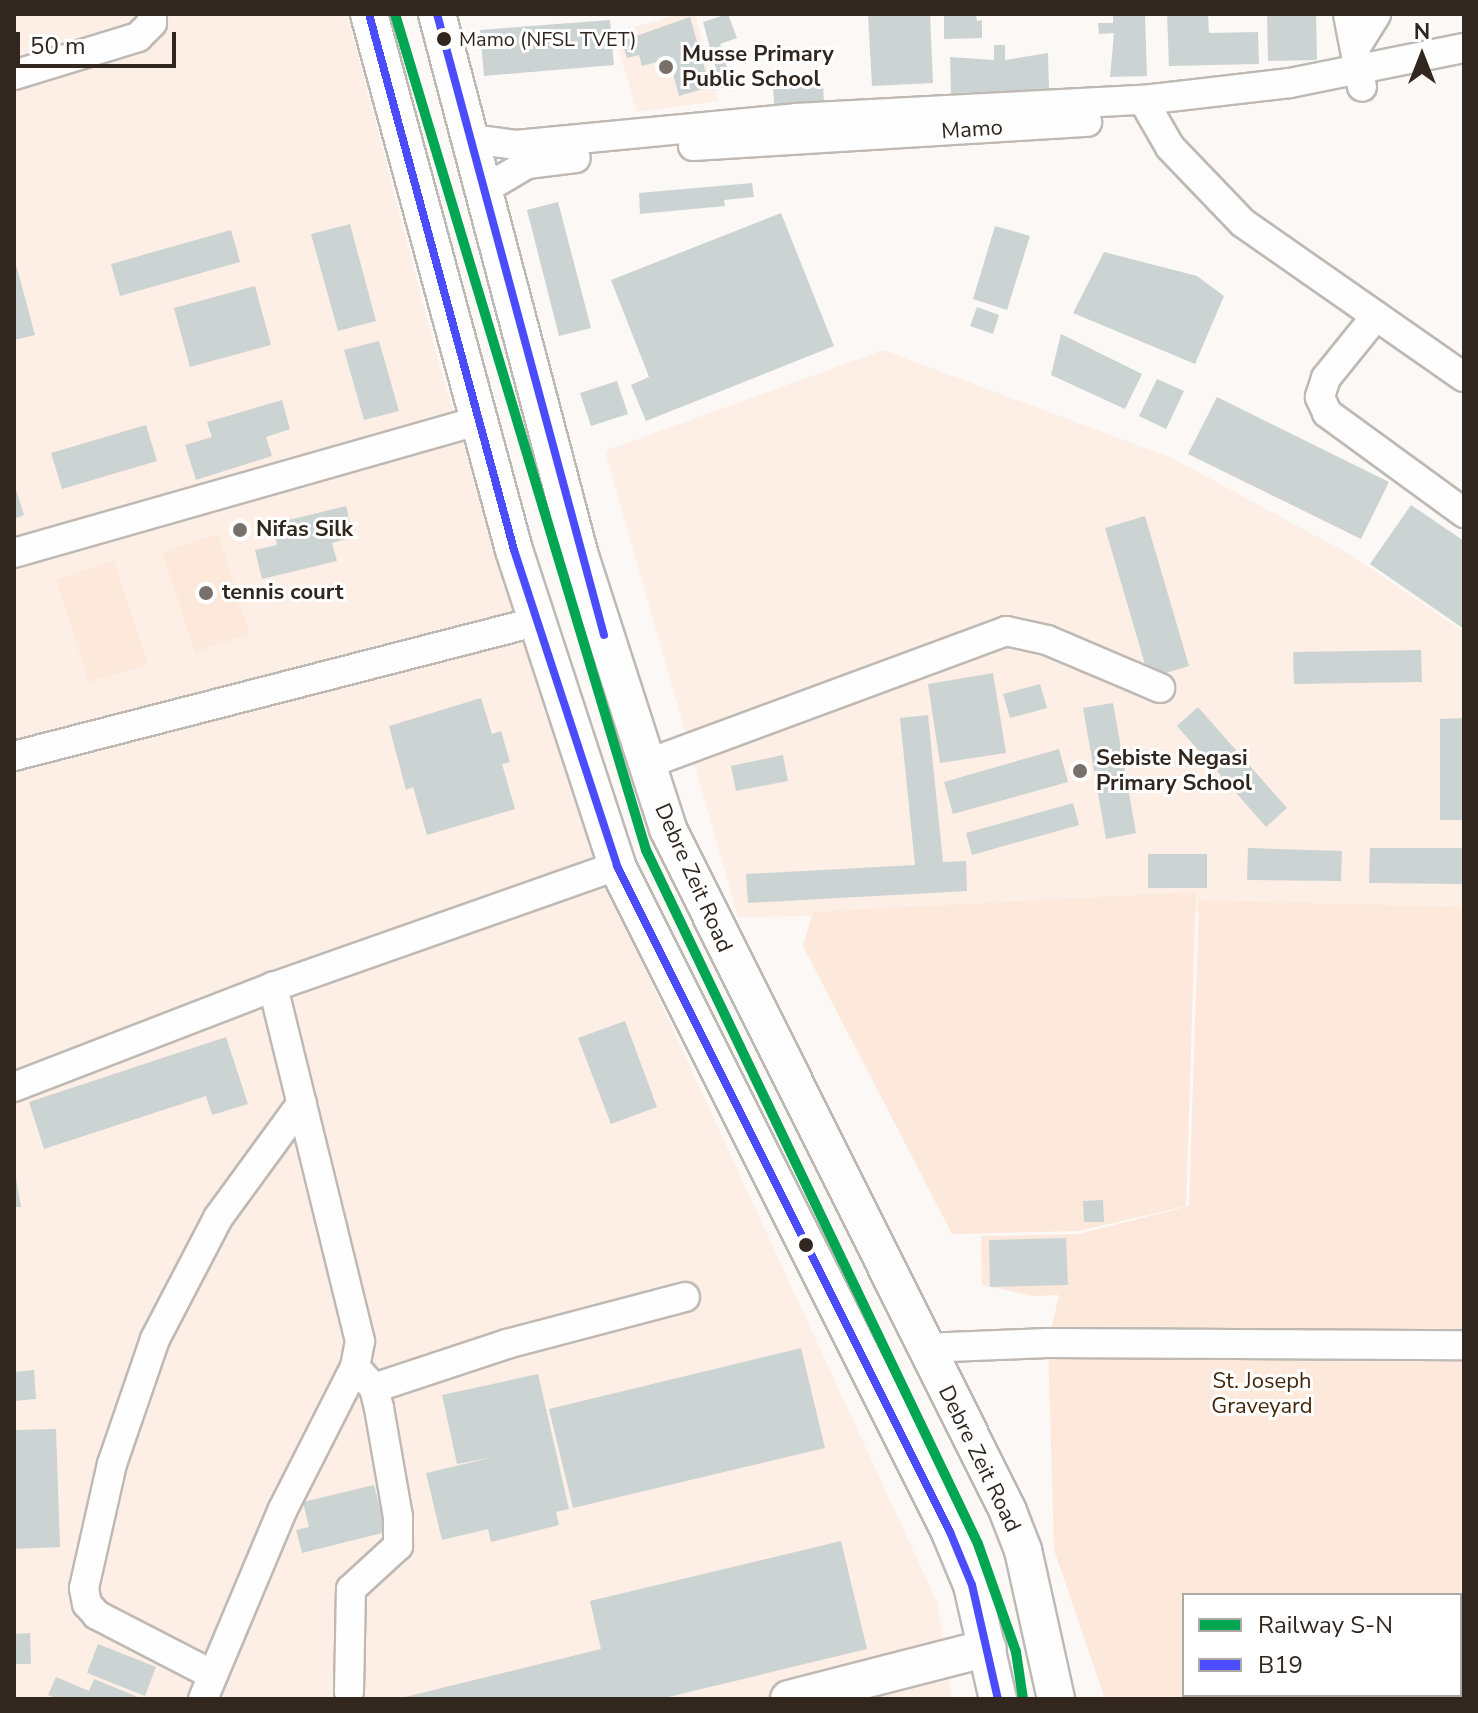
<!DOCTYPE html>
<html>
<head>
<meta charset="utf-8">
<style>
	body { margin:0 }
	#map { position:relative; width:1478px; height:1713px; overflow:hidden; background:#fbf8f6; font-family:"Nunito Sans",sans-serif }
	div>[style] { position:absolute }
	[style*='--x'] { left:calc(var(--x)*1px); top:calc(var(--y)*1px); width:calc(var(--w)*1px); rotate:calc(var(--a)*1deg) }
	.built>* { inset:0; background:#fdefe5 }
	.green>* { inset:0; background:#fce9db }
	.building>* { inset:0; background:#ccd3d3 }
	.roads { filter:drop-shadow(2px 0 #bfb9b4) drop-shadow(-2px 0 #bfb9b4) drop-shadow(0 2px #bfb9b4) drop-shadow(0 -2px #bfb9b4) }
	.minor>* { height:28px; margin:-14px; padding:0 14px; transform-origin:14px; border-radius:14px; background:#fefefe }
	.major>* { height:36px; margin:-18px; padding:0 18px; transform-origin:18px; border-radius:18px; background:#fefefe }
	.bus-1>* { height:8px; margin:-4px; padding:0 4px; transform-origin:4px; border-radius:4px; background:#4c4cff }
	.rail-1>* { height:10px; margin:-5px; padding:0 5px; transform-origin:5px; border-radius:5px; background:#00a651 }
	.dots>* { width:22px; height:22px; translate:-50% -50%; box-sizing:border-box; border:4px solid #fff; border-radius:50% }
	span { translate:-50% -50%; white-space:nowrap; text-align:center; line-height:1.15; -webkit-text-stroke:6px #fff; paint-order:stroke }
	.bus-label { font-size:20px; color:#31271e }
	.left { translate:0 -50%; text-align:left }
	.poi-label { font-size:22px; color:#31271e; font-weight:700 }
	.street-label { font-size:22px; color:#31271e }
	.park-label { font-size:22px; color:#44270b }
	.frame { position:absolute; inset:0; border:16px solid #31271e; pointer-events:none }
	.legend { position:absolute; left:1182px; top:1593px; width:280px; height:104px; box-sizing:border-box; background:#fff; border:2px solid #ada9a5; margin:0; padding:10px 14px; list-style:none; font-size:24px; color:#31271e }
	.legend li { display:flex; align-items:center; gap:16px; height:40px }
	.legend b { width:40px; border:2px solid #ada9a5 }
	.north { position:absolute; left:1382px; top:16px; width:80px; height:80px; -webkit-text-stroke:6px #fff; paint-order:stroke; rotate:0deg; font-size:22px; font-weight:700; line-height:32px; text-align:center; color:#31271e }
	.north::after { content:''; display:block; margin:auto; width:28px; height:36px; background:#31271e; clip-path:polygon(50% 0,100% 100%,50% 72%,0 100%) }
	.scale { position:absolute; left:16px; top:32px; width:160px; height:36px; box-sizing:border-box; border:4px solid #31271e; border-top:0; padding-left:10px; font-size:24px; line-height:28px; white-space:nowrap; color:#31271e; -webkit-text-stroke:6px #fff; paint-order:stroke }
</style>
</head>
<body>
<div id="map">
	<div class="built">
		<div style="clip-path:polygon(14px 14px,347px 14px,440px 368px,596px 863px,938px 1604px,952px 1699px,14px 1699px)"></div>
		<div style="clip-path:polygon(680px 14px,695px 14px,718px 101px,637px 112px,614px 33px)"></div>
		<div style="clip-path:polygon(883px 350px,1172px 458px,1351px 555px,1464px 632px,1464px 909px,738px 917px,605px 451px)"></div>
	</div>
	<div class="green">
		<div style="clip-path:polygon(218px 534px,250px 634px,195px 652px,162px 552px)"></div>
		<div style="clip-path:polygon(114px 560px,148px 665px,89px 682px,56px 580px)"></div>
		<div style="clip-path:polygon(1196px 892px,1186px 1206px,1078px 1231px,952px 1234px,803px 946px,813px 912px)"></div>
		<div style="clip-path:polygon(evenodd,1199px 900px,1464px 907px,1464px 1699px,1105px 1699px,1054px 1550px,1048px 1343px,1059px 1295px,1034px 1296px,982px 1285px,981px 1236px,1078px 1234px,1189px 1206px,1199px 900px,1184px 1595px,1460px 1595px,1460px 1695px,1184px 1695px,1184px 1595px)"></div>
	</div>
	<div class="building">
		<div style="clip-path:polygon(728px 14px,737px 38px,720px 44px,723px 52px,737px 48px,740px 60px,726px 64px,732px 85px,721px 88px,703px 22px)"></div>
		<div style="clip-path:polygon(868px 14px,930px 14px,933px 83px,872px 86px)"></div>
		<div style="clip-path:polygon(944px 14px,976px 14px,977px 21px,982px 20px,982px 38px,944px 39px)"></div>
		<div style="clip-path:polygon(1113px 14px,1145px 14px,1147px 76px,1110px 77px,1114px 33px,1099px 34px,1098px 23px,1113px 23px)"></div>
		<div style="clip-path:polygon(1167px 14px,1208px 14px,1209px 33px,1258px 32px,1259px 64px,1169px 66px)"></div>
		<div style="clip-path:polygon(1267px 14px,1316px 14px,1317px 60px,1268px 61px)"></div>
		<div style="clip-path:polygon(690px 17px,710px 87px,679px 96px,669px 59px,642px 66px,639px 55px,627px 58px,622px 41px)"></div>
		<div style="clip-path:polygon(610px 20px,614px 65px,484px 76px,480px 30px)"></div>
		<div style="clip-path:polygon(994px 45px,1005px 45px,1005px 60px,1048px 53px,1049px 91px,951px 93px,950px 57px,994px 60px)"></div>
		<div style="clip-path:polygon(823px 83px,824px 103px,774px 104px,773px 85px)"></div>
		<div style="clip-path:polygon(752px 183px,754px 197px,724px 200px,725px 206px,640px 214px,639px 193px)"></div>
		<div style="clip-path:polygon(558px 202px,591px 328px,559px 336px,527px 210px)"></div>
		<div style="clip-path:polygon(781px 213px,834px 346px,646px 421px,631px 385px,649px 377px,611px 280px)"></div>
		<div style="clip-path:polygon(350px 224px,376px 321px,338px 331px,311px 234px)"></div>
		<div style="clip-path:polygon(995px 226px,1030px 236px,1007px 310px,973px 299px)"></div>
		<div style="clip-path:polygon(231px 230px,240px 262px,120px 296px,111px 264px)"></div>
		<div style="clip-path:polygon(1104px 252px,1197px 276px,1224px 296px,1195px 364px,1073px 313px)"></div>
		<div style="clip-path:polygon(14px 257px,35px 335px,14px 340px)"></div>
		<div style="clip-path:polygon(255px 286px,271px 345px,190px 367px,174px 308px)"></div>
		<div style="clip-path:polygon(977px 307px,999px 315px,993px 334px,970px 326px)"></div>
		<div style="clip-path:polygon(1061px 334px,1142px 374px,1125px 409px,1051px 375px)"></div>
		<div style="clip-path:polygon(379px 341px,399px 411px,364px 420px,344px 350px)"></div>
		<div style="clip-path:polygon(1157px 379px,1184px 391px,1166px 429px,1139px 416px)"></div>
		<div style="clip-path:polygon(617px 381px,628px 414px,591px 426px,580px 393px)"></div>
		<div style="clip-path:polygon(1217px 397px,1389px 482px,1361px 539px,1188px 454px)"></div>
		<div style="clip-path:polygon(282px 400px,290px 429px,266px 437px,272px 456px,196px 480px,185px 445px,212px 437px,207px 422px)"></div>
		<div style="clip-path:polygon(146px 425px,157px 461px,62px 489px,51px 453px)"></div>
		<div style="clip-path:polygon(14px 483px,24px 515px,14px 519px)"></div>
		<div style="clip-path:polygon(1411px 505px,1464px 541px,1464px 629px,1370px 564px)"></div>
		<div style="clip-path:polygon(346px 506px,354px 537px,332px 543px,337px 561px,262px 579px,255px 550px,277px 545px,272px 524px)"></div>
		<div style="clip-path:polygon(1145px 516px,1189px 666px,1149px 678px,1105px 528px)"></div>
		<div style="clip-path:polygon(1421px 650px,1422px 682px,1294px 684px,1293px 652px)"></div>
		<div style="clip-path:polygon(993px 673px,1006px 753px,940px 763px,928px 684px)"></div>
		<div style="clip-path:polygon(1040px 684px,1047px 708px,1010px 718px,1003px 694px)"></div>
		<div style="clip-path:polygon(481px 698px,492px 734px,501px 731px,510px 762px,502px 764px,515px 809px,427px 835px,413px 787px,406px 790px,389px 726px)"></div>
		<div style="clip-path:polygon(1113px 703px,1136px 833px,1106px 839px,1083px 708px)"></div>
		<div style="clip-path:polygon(1198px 707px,1287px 808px,1266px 827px,1177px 726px)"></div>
		<div style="clip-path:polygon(928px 715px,943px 862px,966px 861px,967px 891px,748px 903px,746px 874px,915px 865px,900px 718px)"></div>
		<div style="clip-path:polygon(1464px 718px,1464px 820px,1440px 820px,1440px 719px)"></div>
		<div style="clip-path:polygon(1059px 749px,1068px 782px,953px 814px,944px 782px)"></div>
		<div style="clip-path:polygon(783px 755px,788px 781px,736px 791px,731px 766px)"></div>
		<div style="clip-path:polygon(1073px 803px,1079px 825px,972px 855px,966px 833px)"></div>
		<div style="clip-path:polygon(1248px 848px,1342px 851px,1341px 881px,1247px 880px)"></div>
		<div style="clip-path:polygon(1370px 848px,1464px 848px,1464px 884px,1369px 883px)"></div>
		<div style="clip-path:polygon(1148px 854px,1207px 854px,1207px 888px,1148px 888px)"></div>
		<div style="clip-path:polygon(625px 1021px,657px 1107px,611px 1124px,578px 1038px)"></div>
		<div style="clip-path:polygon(226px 1037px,248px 1104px,212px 1115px,206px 1096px,44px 1149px,29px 1102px)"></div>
		<div style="clip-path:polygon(14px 1167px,21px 1207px,14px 1207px)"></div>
		<div style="clip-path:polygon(1103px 1200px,1104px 1222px,1084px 1222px,1083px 1201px)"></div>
		<div style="clip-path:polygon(1066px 1238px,1068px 1285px,990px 1287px,989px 1240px)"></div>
		<div style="clip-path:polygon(801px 1348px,825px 1448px,573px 1508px,549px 1409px)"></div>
		<div style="clip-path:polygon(34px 1370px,36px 1399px,14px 1401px,14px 1372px)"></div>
		<div style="clip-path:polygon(538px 1374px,569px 1509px,556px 1512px,559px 1525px,491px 1542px,488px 1529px,442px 1540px,426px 1473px,494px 1457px,457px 1464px,442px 1395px)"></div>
		<div style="clip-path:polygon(56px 1429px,60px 1547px,14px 1549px,14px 1430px)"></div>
		<div style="clip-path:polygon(374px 1485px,386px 1532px,302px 1553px,296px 1530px,309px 1527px,303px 1502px)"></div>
		<div style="clip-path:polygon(841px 1541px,867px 1649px,660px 1699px,397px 1699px,601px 1649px,590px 1601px)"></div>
		<div style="clip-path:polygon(30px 1633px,31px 1664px,14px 1664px,14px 1634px)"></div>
		<div style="clip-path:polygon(98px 1644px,156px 1667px,145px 1696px,87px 1673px)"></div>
		<div style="clip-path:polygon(56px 1677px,89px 1691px,94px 1679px,138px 1697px,58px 1699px,48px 1695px)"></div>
	</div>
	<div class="roads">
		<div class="minor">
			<div style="--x:1348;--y:14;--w:74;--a:79.1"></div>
			<div style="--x:1357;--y:45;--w:36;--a:-58"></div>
			<div style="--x:14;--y:75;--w:130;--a:-17"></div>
			<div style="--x:138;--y:37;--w:20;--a:-45"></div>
			<div style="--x:152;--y:23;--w:9;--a:-90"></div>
			<div style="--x:1143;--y:100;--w:54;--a:60.1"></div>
			<div style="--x:1170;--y:147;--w:105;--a:46.2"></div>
			<div style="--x:1243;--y:223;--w:269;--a:34.9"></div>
			<div style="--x:471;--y:139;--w:45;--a:7.6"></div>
			<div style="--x:516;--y:145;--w:281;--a:-5.5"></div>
			<div style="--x:796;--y:118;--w:347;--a:-3"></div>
			<div style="--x:1143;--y:100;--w:148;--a:-6.6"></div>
			<div style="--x:1290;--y:83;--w:177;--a:-11.4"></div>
			<div style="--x:693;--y:146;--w:395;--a:-3.5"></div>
			<div style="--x:485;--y:189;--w:49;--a:-30.8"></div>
			<div style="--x:527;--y:164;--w:49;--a:-7"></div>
			<div style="--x:1376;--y:316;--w:80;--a:128.9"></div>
			<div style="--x:1326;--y:378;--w:20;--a:108"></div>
			<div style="--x:1320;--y:397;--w:17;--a:66"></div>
			<div style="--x:1327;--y:413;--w:170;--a:36.1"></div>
			<div style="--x:14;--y:553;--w:481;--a:-15.9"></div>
			<div style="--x:14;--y:756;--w:538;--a:-14.42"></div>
			<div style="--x:644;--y:765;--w:386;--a:-20.3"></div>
			<div style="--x:1006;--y:631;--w:42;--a:12.4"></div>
			<div style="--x:1047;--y:640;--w:123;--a:23"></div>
			<div style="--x:14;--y:1087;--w:278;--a:-21.1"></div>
			<div style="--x:273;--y:987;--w:365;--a:-19.4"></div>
			<div style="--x:923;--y:1348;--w:125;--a:-2.3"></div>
			<div style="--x:1048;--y:1343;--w:416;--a:0.3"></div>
			<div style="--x:374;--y:1388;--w:140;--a:-18.3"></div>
			<div style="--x:507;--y:1344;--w:184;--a:-14.8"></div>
			<div style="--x:213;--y:1675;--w:131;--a:-152.7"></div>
			<div style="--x:97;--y:1615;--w:15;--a:-132"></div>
			<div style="--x:87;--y:1604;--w:16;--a:-101"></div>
			<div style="--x:84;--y:1588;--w:127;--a:-77.3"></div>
			<div style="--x:112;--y:1464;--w:132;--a:-71"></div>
			<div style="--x:155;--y:1339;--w:136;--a:-62.5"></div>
			<div style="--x:218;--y:1218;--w:142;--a:-53.9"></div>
			<div style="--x:349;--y:1692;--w:103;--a:-88.9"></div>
			<div style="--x:351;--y:1589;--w:64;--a:-42.5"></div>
			<div style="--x:398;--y:1546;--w:29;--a:-90"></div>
			<div style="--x:398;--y:1517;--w:111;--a:-99.9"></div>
			<div style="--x:379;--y:1408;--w:21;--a:-104"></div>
			<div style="--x:374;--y:1388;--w:28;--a:-132"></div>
			<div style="--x:203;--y:1699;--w:206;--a:-67.2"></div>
			<div style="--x:283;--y:1509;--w:159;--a:-63.1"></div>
			<div style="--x:355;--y:1367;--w:26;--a:-79"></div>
			<div style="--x:360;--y:1341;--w:365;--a:-103.8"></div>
		</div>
		<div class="major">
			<div style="--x:369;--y:14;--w:555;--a:74.86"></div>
			<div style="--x:514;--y:550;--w:332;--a:71.9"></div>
			<div style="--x:617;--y:866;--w:745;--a:63.43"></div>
			<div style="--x:950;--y:1532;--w:57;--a:67.5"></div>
			<div style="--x:972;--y:1585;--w:117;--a:77.2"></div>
			<div style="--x:437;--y:14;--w:561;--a:75.22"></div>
			<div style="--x:580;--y:556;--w:287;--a:72.1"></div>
			<div style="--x:668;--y:829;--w:760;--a:63.5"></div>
			<div style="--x:1007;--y:1509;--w:44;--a:68.7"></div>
			<div style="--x:1023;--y:1550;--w:153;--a:77.5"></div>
			<div style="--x:789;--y:1699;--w:205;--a:-14.4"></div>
		</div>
	</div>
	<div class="bus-1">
		<div style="--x:369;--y:14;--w:555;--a:74.86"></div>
		<div style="--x:514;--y:550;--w:332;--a:71.9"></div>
		<div style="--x:617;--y:866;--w:745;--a:63.43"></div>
		<div style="--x:950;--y:1532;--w:57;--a:67.5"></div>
		<div style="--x:972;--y:1585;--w:117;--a:77.2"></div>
		<div style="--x:437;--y:14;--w:643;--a:74.95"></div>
	</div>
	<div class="rail-1">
		<div style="--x:395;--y:14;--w:873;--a:73.29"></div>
		<div style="--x:646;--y:850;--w:769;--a:64.43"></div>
		<div style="--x:978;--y:1544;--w:114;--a:70.6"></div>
		<div style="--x:1016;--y:1652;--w:48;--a:81.5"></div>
	</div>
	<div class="dots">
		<div style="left:444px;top:39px;background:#31271e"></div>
		<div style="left:666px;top:67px;background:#78706a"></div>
		<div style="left:240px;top:530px;background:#78706a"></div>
		<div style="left:206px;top:593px;background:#78706a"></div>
		<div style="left:1080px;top:771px;background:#78706a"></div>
		<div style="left:806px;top:1245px;background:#31271e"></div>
	</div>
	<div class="bus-label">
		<span class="left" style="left:459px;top:39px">Mamo (NFSL TVET)</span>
	</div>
	<div class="poi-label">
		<span class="left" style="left:682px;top:67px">Musse Primary<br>Public School</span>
		<span class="left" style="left:256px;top:530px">Nifas Silk</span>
		<span class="left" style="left:222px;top:593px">tennis court</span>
		<span class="left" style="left:1096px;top:771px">Sebiste Negasi<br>Primary School</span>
	</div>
	<div class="street-label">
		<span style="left:972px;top:130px;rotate:-4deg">Mamo</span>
		<span style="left:693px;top:878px;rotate:66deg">Debre Zeit Road</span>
		<span style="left:979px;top:1459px;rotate:64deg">Debre Zeit Road</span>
	</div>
	<div class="park-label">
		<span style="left:1262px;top:1394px">St. Joseph<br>Graveyard</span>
	</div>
	<div class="frame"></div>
	<ul class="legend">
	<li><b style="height:10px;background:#00a651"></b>Railway S-N</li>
	<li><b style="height:10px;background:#4c4cff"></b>B19</li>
	</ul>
	<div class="north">N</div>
	<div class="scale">50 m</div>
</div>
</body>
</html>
